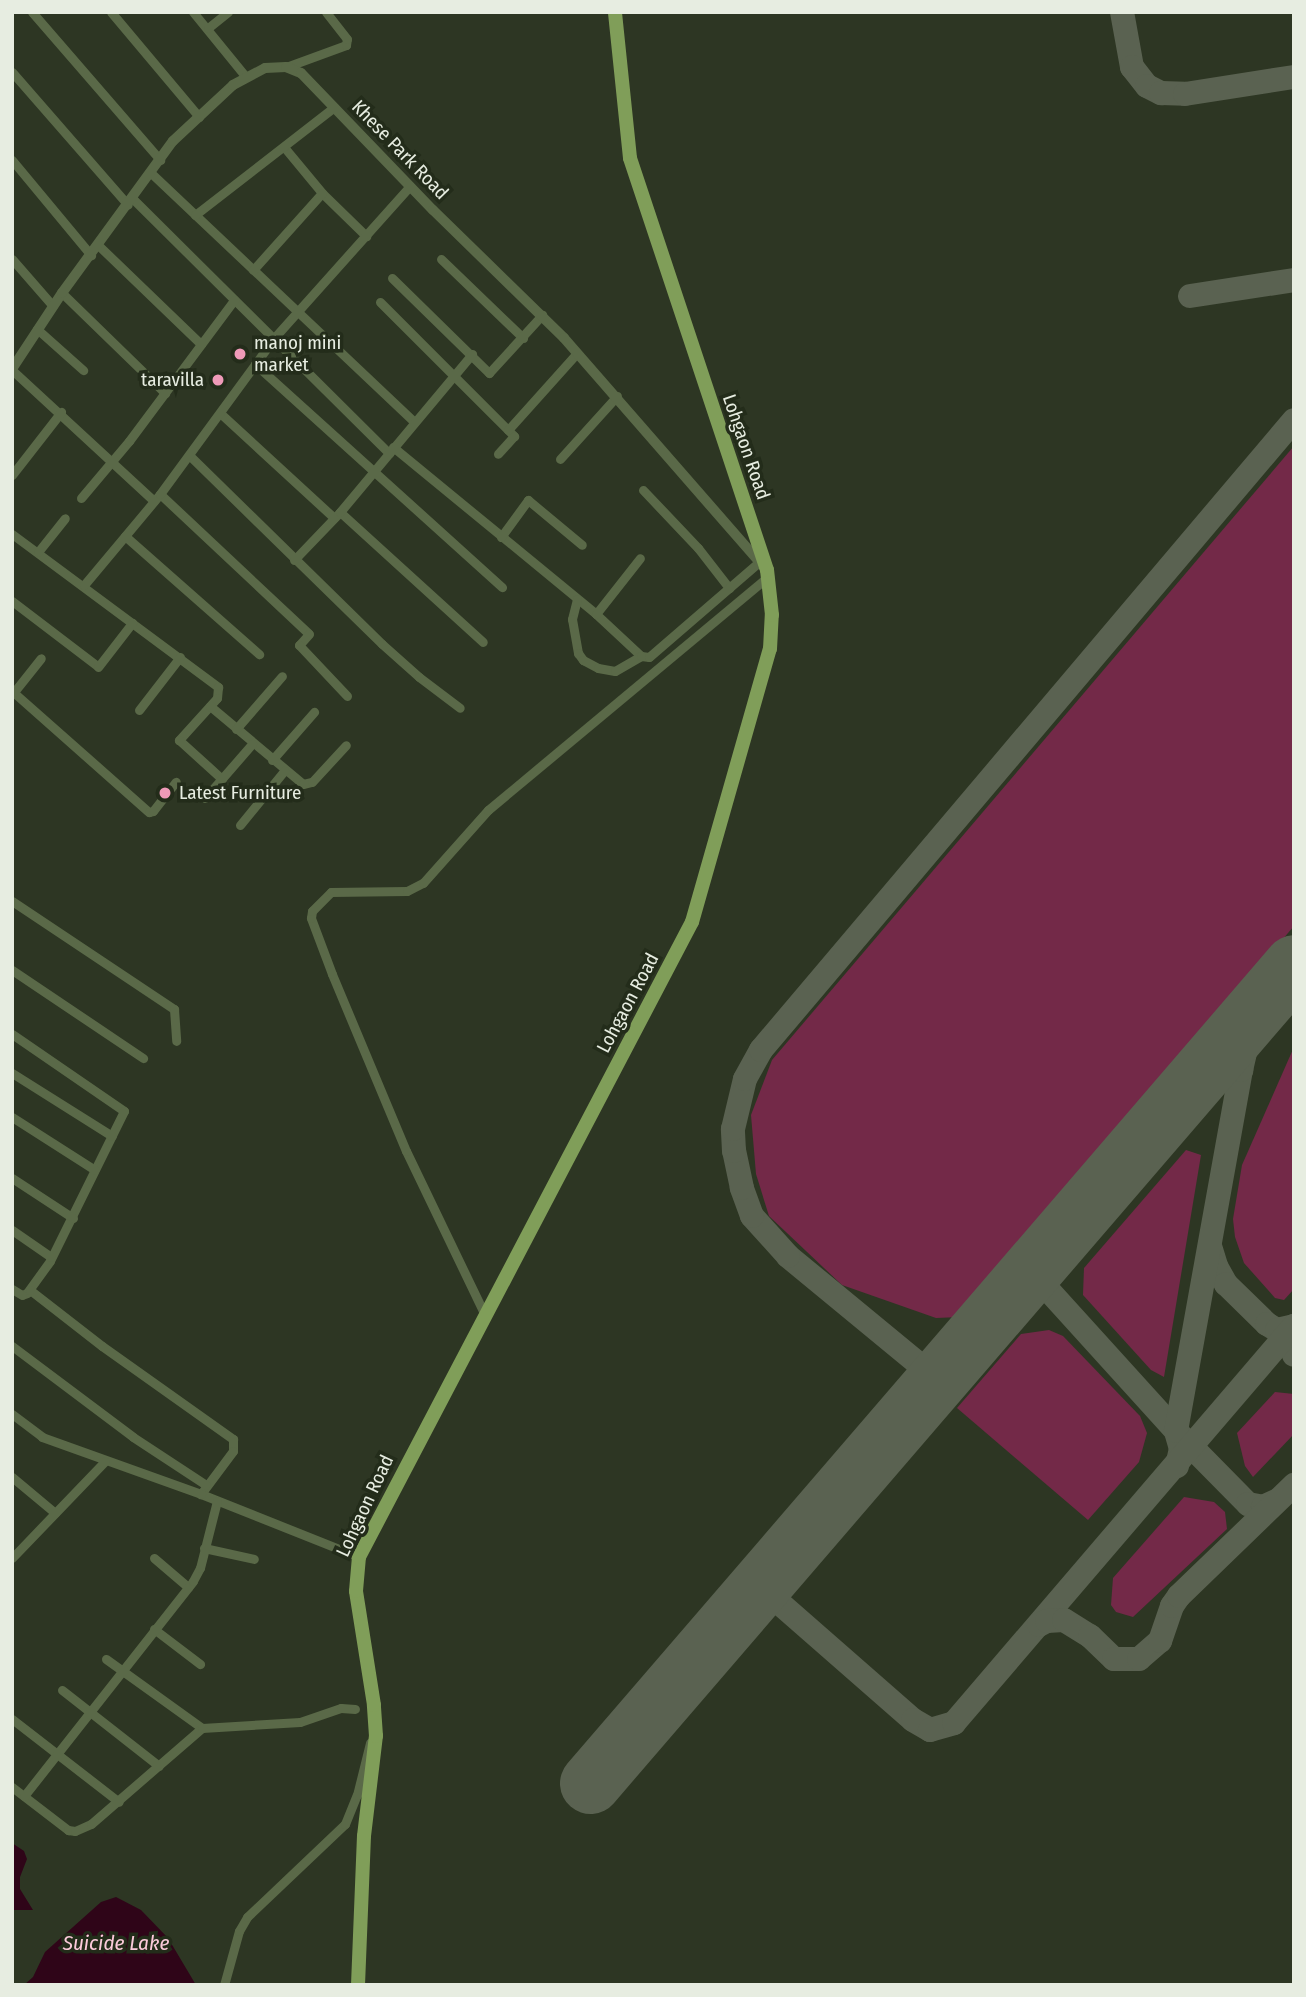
<!DOCTYPE html>
<html>
<head>
<meta charset="utf-8">
<style>
	body { margin:0 }
	#map { position:relative; width:1306px; height:1997px; overflow:hidden; background:#2d3623; font-family:"Fira Sans Condensed",sans-serif }
	div>[style] { position:absolute }
	[style*='--x'] { left:calc(var(--x)*1px); top:calc(var(--y)*1px); width:calc(var(--w)*1px); rotate:calc(var(--a)*1deg) }
	.green>* { inset:0; background:#732948 }
	.water>* { inset:0; background:#2f0518 }
	.taxiway>* { height:24px; margin:-12px; padding:0 12px; transform-origin:12px; border-radius:12px; background:#5a6251 }
	.runway>* { height:61px; margin:-30.5px; padding:0 30.5px; transform-origin:30.5px; border-radius:30.5px; background:#5a6251 }
	.minor>* { height:9px; margin:-4.5px; padding:0 4.5px; transform-origin:4.5px; border-radius:4.5px; background:#5a6948 }
	.tertiary>* { height:10px; margin:-5px; padding:0 5px; transform-origin:5px; border-radius:5px; background:#5a6948 }
	.primary>* { height:14px; margin:-7px; padding:0 7px; transform-origin:7px; border-radius:7px; background:#809e59 }
	.dots>* { width:19px; height:19px; translate:-50% -50%; box-sizing:border-box; border:4px solid #232c1a; border-radius:50% }
	span { translate:-50% -50%; white-space:nowrap; text-align:center; line-height:1.15; -webkit-text-stroke:7px #232c1a; paint-order:stroke }
	.street-label { font-size:19px; color:#e7ede1 }
	.poi-label { font-size:19px; color:#e7ede1 }
	.left { translate:0 -50%; text-align:left }
	.right { translate:-100% -50%; text-align:right }
	.water-label { font-size:21px; color:#fbcada; font-style:italic }
	.frame { position:absolute; inset:0; border:14px solid #e7ede1; pointer-events:none }
</style>
</head>
<body>
<div id="map">
	<div class="green">
		<div style="clip-path:polygon(1294px 446px,1294px 926px,960px 1317px,936px 1318px,842px 1285px,769px 1216px,756px 1174px,751px 1115px,772px 1060px)"></div>
		<div style="clip-path:polygon(1294px 1047px,1294px 1289px,1284px 1300px,1275px 1298px,1244px 1263px,1235px 1237px,1233px 1219px,1242px 1165px)"></div>
		<div style="clip-path:polygon(1186px 1150px,1201px 1155px,1164px 1377px,1151px 1370px,1083px 1295px,1084px 1268px)"></div>
		<div style="clip-path:polygon(1049px 1330px,1063px 1336px,1140px 1416px,1147px 1433px,1139px 1462px,1088px 1520px,957px 1408px,1021px 1334px)"></div>
		<div style="clip-path:polygon(1275px 1392px,1294px 1394px,1294px 1434px,1253px 1477px,1245px 1466px,1237px 1433px)"></div>
		<div style="clip-path:polygon(1184px 1497px,1214px 1502px,1225px 1512px,1227px 1529px,1133px 1617px,1116px 1612px,1111px 1605px,1113px 1578px)"></div>
	</div>
	<div class="water">
		<div style="clip-path:polygon(12px 1843px,24px 1851px,27px 1859px,20px 1877px,20px 1889px,33px 1910px,12px 1910px)"></div>
		<div style="clip-path:polygon(116px 1897px,141px 1910px,168px 1938px,196px 1985px,24px 1985px,33px 1977px,45px 1952px,101px 1902px)"></div>
	</div>
	<div class="taxiway">
		<div style="--x:1122;--y:12;--w:56;--a:79.7"></div>
		<div style="--x:1132;--y:67;--w:24;--a:52"></div>
		<div style="--x:1147;--y:86;--w:16;--a:27"></div>
		<div style="--x:1161;--y:93;--w:24;--a:2"></div>
		<div style="--x:1185;--y:94;--w:110;--a:-8.9"></div>
		<div style="--x:1190;--y:296;--w:105;--a:-8.7"></div>
		<div style="--x:1204;--y:1069;--w:16;--a:-14"></div>
		<div style="--x:1220;--y:1065;--w:22;--a:13"></div>
		<div style="--x:1210;--y:1246;--w:21;--a:73"></div>
		<div style="--x:1216;--y:1266;--w:21;--a:61"></div>
		<div style="--x:1226;--y:1284;--w:57;--a:44.3"></div>
		<div style="--x:1267;--y:1324;--w:12;--a:31"></div>
		<div style="--x:1277;--y:1330;--w:17;--a:-13"></div>
		<div style="--x:1294;--y:1326;--w:14;--a:102"></div>
		<div style="--x:1291;--y:1340;--w:15;--a:79"></div>
		<div style="--x:1031;--y:1271;--w:216;--a:47.8"></div>
		<div style="--x:1176;--y:1431;--w:103;--a:45.4"></div>
		<div style="--x:1248;--y:1504;--w:15;--a:11"></div>
		<div style="--x:1263;--y:1507;--w:14;--a:-25"></div>
		<div style="--x:937;--y:1379;--w:193;--a:-140.5"></div>
		<div style="--x:788;--y:1256;--w:54;--a:-132"></div>
		<div style="--x:752;--y:1216;--w:30;--a:-110"></div>
		<div style="--x:742;--y:1188;--w:38;--a:-102"></div>
		<div style="--x:734;--y:1151;--w:22;--a:-93"></div>
		<div style="--x:733;--y:1129;--w:51;--a:-76.5"></div>
		<div style="--x:745;--y:1079;--w:33;--a:-61"></div>
		<div style="--x:761;--y:1050;--w:825;--a:-49.77"></div>
		<div style="--x:1177;--y:1466;--w:17;--a:-77"></div>
		<div style="--x:1181;--y:1449;--w:19;--a:-106"></div>
		<div style="--x:1176;--y:1431;--w:367;--a:-79.8"></div>
		<div style="--x:1241;--y:1070;--w:62;--a:-76.9"></div>
		<div style="--x:760;--y:1586;--w:203;--a:41.2"></div>
		<div style="--x:913;--y:1720;--w:20;--a:30"></div>
		<div style="--x:930;--y:1730;--w:25;--a:-16"></div>
		<div style="--x:954;--y:1723;--w:523;--a:-49.42"></div>
		<div style="--x:1039;--y:1625;--w:9;--a:-27"></div>
		<div style="--x:1047;--y:1621;--w:17;--a:-3"></div>
		<div style="--x:1064;--y:1620;--w:31;--a:32"></div>
		<div style="--x:1090;--y:1636;--w:33;--a:44"></div>
		<div style="--x:1114;--y:1659;--w:25;--a:0"></div>
		<div style="--x:1139;--y:1659;--w:28;--a:-41"></div>
		<div style="--x:1160;--y:1641;--w:37;--a:-71"></div>
		<div style="--x:1172;--y:1606;--w:12;--a:-55"></div>
		<div style="--x:1179;--y:1596;--w:160;--a:-44"></div>
	</div>
	<div class="runway">
		<div style="--x:590;--y:1783;--w:1079;--a:-49.28"></div>
	</div>
	<div class="minor">
		<div style="--x:32;--y:12;--w:196;--a:49.1"></div>
		<div style="--x:111;--y:12;--w:137;--a:50"></div>
		<div style="--x:193;--y:12;--w:84;--a:50.8"></div>
		<div style="--x:208;--y:28;--w:26;--a:-39"></div>
		<div style="--x:286;--y:67;--w:64;--a:-20.1"></div>
		<div style="--x:346;--y:45;--w:6;--a:-81"></div>
		<div style="--x:347;--y:39;--w:34;--a:-128"></div>
		<div style="--x:12;--y:72;--w:176;--a:48.9"></div>
		<div style="--x:284;--y:147;--w:60;--a:50.4"></div>
		<div style="--x:322;--y:193;--w:62;--a:44.3"></div>
		<div style="--x:12;--y:160;--w:124;--a:50.3"></div>
		<div style="--x:151;--y:173;--w:361;--a:43.4"></div>
		<div style="--x:133;--y:199;--w:361;--a:44.8"></div>
		<div style="--x:195;--y:215;--w:176;--a:-37.8"></div>
		<div style="--x:98;--y:245;--w:143;--a:43.9"></div>
		<div style="--x:12;--y:259;--w:62;--a:48.9"></div>
		<div style="--x:441;--y:259;--w:114;--a:43.9"></div>
		<div style="--x:253;--y:270;--w:103;--a:-48.1"></div>
		<div style="--x:392;--y:278;--w:136;--a:44.4"></div>
		<div style="--x:489;--y:373;--w:79;--a:-47.6"></div>
		<div style="--x:62;--y:293;--w:144;--a:44.2"></div>
		<div style="--x:380;--y:302;--w:190;--a:45"></div>
		<div style="--x:514;--y:436;--w:24;--a:132"></div>
		<div style="--x:37;--y:329;--w:62;--a:41.7"></div>
		<div style="--x:255;--y:364;--w:333;--a:42.1"></div>
		<div style="--x:12;--y:370;--w:193;--a:42.7"></div>
		<div style="--x:220;--y:413;--w:155;--a:42.6"></div>
		<div style="--x:508;--y:430;--w:103;--a:-48.1"></div>
		<div style="--x:393;--y:447;--w:263;--a:39.4"></div>
		<div style="--x:596;--y:614;--w:62;--a:43"></div>
		<div style="--x:189;--y:455;--w:270;--a:44.4"></div>
		<div style="--x:382;--y:644;--w:50;--a:41.7"></div>
		<div style="--x:419;--y:677;--w:51;--a:37.1"></div>
		<div style="--x:560;--y:459;--w:85;--a:-47.9"></div>
		<div style="--x:12;--y:475;--w:80;--a:-52.1"></div>
		<div style="--x:643;--y:490;--w:80;--a:46.5"></div>
		<div style="--x:698;--y:548;--w:51;--a:52.2"></div>
		<div style="--x:160;--y:494;--w:204;--a:43.2"></div>
		<div style="--x:309;--y:634;--w:15;--a:132"></div>
		<div style="--x:299;--y:645;--w:70;--a:46.7"></div>
		<div style="--x:81;--y:498;--w:75;--a:-49.9"></div>
		<div style="--x:129;--y:441;--w:176;--a:-53.3"></div>
		<div style="--x:340;--y:512;--w:193;--a:42.3"></div>
		<div style="--x:12;--y:534;--w:257;--a:36.6"></div>
		<div style="--x:218;--y:687;--w:11;--a:95"></div>
		<div style="--x:217;--y:698;--w:57;--a:132.1"></div>
		<div style="--x:179;--y:740;--w:58;--a:42.2"></div>
		<div style="--x:125;--y:536;--w:179;--a:41.4"></div>
		<div style="--x:501;--y:537;--w:46;--a:-53.9"></div>
		<div style="--x:528;--y:500;--w:70;--a:39.8"></div>
		<div style="--x:38;--y:552;--w:43;--a:-51.5"></div>
		<div style="--x:294;--y:560;--w:66;--a:-46.2"></div>
		<div style="--x:340;--y:512;--w:206;--a:-50.1"></div>
		<div style="--x:84;--y:585;--w:119;--a:-50.1"></div>
		<div style="--x:160;--y:494;--w:193;--a:-53.8"></div>
		<div style="--x:274;--y:338;--w:204;--a:-48.2"></div>
		<div style="--x:577;--y:599;--w:21;--a:104"></div>
		<div style="--x:572;--y:619;--w:35;--a:80"></div>
		<div style="--x:578;--y:653;--w:9;--a:54"></div>
		<div style="--x:583;--y:660;--w:17;--a:28"></div>
		<div style="--x:598;--y:668;--w:17;--a:10"></div>
		<div style="--x:615;--y:671;--w:30;--a:-30"></div>
		<div style="--x:641;--y:656;--w:8;--a:7"></div>
		<div style="--x:649;--y:657;--w:145;--a:-40.8"></div>
		<div style="--x:12;--y:601;--w:106;--a:37.3"></div>
		<div style="--x:596;--y:614;--w:71;--a:-51.8"></div>
		<div style="--x:98;--y:667;--w:56;--a:-52.3"></div>
		<div style="--x:12;--y:691;--w:183;--a:41.5"></div>
		<div style="--x:149;--y:812;--w:4;--a:-14"></div>
		<div style="--x:153;--y:811;--w:37;--a:-52"></div>
		<div style="--x:14;--y:692;--w:43;--a:-51.5"></div>
		<div style="--x:210;--y:706;--w:121;--a:40"></div>
		<div style="--x:303;--y:784;--w:9;--a:-13"></div>
		<div style="--x:312;--y:782;--w:50;--a:-47.4"></div>
		<div style="--x:139;--y:710;--w:67;--a:-52.3"></div>
		<div style="--x:236;--y:729;--w:70;--a:-49"></div>
		<div style="--x:272;--y:760;--w:64;--a:-48.8"></div>
		<div style="--x:205;--y:798;--w:72;--a:-49"></div>
		<div style="--x:240;--y:825;--w:70;--a:-50.8"></div>
		<div style="--x:12;--y:901;--w:195;--a:33.7"></div>
		<div style="--x:174;--y:1009;--w:32;--a:86"></div>
		<div style="--x:12;--y:970;--w:158;--a:33.9"></div>
		<div style="--x:12;--y:1034;--w:136;--a:34.5"></div>
		<div style="--x:124;--y:1111;--w:167;--a:116.3"></div>
		<div style="--x:50;--y:1261;--w:39;--a:126"></div>
		<div style="--x:27;--y:1293;--w:5;--a:158"></div>
		<div style="--x:22;--y:1295;--w:12;--a:-149"></div>
		<div style="--x:12;--y:1073;--w:118;--a:32.2"></div>
		<div style="--x:12;--y:1117;--w:98;--a:32.6"></div>
		<div style="--x:12;--y:1178;--w:73;--a:33.3"></div>
		<div style="--x:12;--y:1230;--w:47;--a:34.7"></div>
		<div style="--x:30;--y:1290;--w:91;--a:37.9"></div>
		<div style="--x:102;--y:1346;--w:161;--a:35.4"></div>
		<div style="--x:233;--y:1439;--w:12;--a:90"></div>
		<div style="--x:233;--y:1451;--w:54;--a:126.7"></div>
		<div style="--x:201;--y:1494;--w:170;--a:21.7"></div>
		<div style="--x:484;--y:1313;--w:180;--a:-115.7"></div>
		<div style="--x:406;--y:1151;--w:192;--a:-112.7"></div>
		<div style="--x:332;--y:974;--w:60;--a:-110.6"></div>
		<div style="--x:311;--y:918;--w:7;--a:-82"></div>
		<div style="--x:312;--y:911;--w:27;--a:-45"></div>
		<div style="--x:331;--y:892;--w:76;--a:-0.8"></div>
		<div style="--x:407;--y:891;--w:18;--a:-27"></div>
		<div style="--x:423;--y:883;--w:98;--a:-48.3"></div>
		<div style="--x:488;--y:810;--w:366;--a:-39.8"></div>
		<div style="--x:12;--y:1346;--w:151;--a:36.9"></div>
		<div style="--x:133;--y:1437;--w:87;--a:33.3"></div>
		<div style="--x:12;--y:1414;--w:38;--a:37"></div>
		<div style="--x:42;--y:1437;--w:169;--a:19.7"></div>
		<div style="--x:12;--y:1477;--w:56;--a:39.9"></div>
		<div style="--x:204;--y:1548;--w:51;--a:12.4"></div>
		<div style="--x:12;--y:1558;--w:134;--a:-46.2"></div>
		<div style="--x:154;--y:1558;--w:45;--a:40.5"></div>
		<div style="--x:154;--y:1629;--w:58;--a:37.3"></div>
		<div style="--x:106;--y:1659;--w:118;--a:35.7"></div>
		<div style="--x:62;--y:1690;--w:123;--a:38.1"></div>
		<div style="--x:12;--y:1719;--w:135;--a:37.8"></div>
		<div style="--x:12;--y:1787;--w:71;--a:37.5"></div>
		<div style="--x:68;--y:1830;--w:7;--a:8"></div>
		<div style="--x:75;--y:1831;--w:17;--a:-24"></div>
		<div style="--x:91;--y:1824;--w:147;--a:-40.9"></div>
		<div style="--x:202;--y:1728;--w:98;--a:-3.5"></div>
		<div style="--x:300;--y:1722;--w:43;--a:-18.9"></div>
		<div style="--x:341;--y:1708;--w:14;--a:4"></div>
		<div style="--x:24;--y:1796;--w:273;--a:-51.8"></div>
		<div style="--x:193;--y:1581;--w:15;--a:-62"></div>
		<div style="--x:200;--y:1568;--w:69;--a:-75.8"></div>
		<div style="--x:224;--y:1985;--w:56;--a:-74.5"></div>
		<div style="--x:239;--y:1931;--w:16;--a:-60"></div>
		<div style="--x:247;--y:1917;--w:135;--a:-43.5"></div>
		<div style="--x:345;--y:1824;--w:31;--a:-68"></div>
		<div style="--x:357;--y:1795;--w:54;--a:-76"></div>
	</div>
	<div class="tertiary">
		<div style="--x:12;--y:369;--w:91;--a:-56.7"></div>
		<div style="--x:62;--y:293;--w:188;--a:-53.9"></div>
		<div style="--x:173;--y:141;--w:82;--a:-43"></div>
		<div style="--x:233;--y:85;--w:36;--a:-28"></div>
		<div style="--x:265;--y:68;--w:21;--a:-3"></div>
		<div style="--x:286;--y:67;--w:16;--a:22"></div>
		<div style="--x:301;--y:73;--w:190;--a:46.1"></div>
		<div style="--x:433;--y:210;--w:183;--a:44.3"></div>
		<div style="--x:564;--y:338;--w:303;--a:48.9"></div>
	</div>
	<div class="primary">
		<div style="--x:358;--y:1985;--w:149;--a:-87.7"></div>
		<div style="--x:364;--y:1836;--w:101;--a:-83.2"></div>
		<div style="--x:376;--y:1736;--w:31;--a:-94"></div>
		<div style="--x:374;--y:1705;--w:115;--a:-99"></div>
		<div style="--x:356;--y:1591;--w:34;--a:-85"></div>
		<div style="--x:359;--y:1557;--w:717;--a:-62.33"></div>
		<div style="--x:692;--y:922;--w:284;--a:-74.1"></div>
		<div style="--x:770;--y:649;--w:34;--a:-87"></div>
		<div style="--x:772;--y:615;--w:45;--a:-96.3"></div>
		<div style="--x:767;--y:570;--w:434;--a:-108.4"></div>
		<div style="--x:630;--y:158;--w:147;--a:-95.9"></div>
	</div>
	<div class="dots">
		<div style="left:240px;top:354px;background:#ef9ab8"></div>
		<div style="left:218px;top:380px;background:#ef9ab8"></div>
		<div style="left:165px;top:793px;background:#ef9ab8"></div>
	</div>
	<div class="street-label">
		<span style="left:400px;top:150px;rotate:46deg">Khese Park Road</span>
		<span style="left:746px;top:447px;rotate:71deg">Lohgaon Road</span>
		<span style="left:628px;top:1003px;rotate:-62deg">Lohgaon Road</span>
		<span style="left:365px;top:1506px;rotate:-65deg">Lohgaon Road</span>
	</div>
	<div class="poi-label">
		<span class="left" style="left:254px;top:354px">manoj mini<br>market</span>
		<span class="right" style="left:204px;top:380px">taravilla</span>
		<span class="left" style="left:179px;top:793px">Latest Furniture</span>
	</div>
	<div class="water-label">
		<span style="left:116px;top:1943px">Suicide Lake</span>
	</div>
	<div class="frame"></div>
</div>
</body>
</html>
